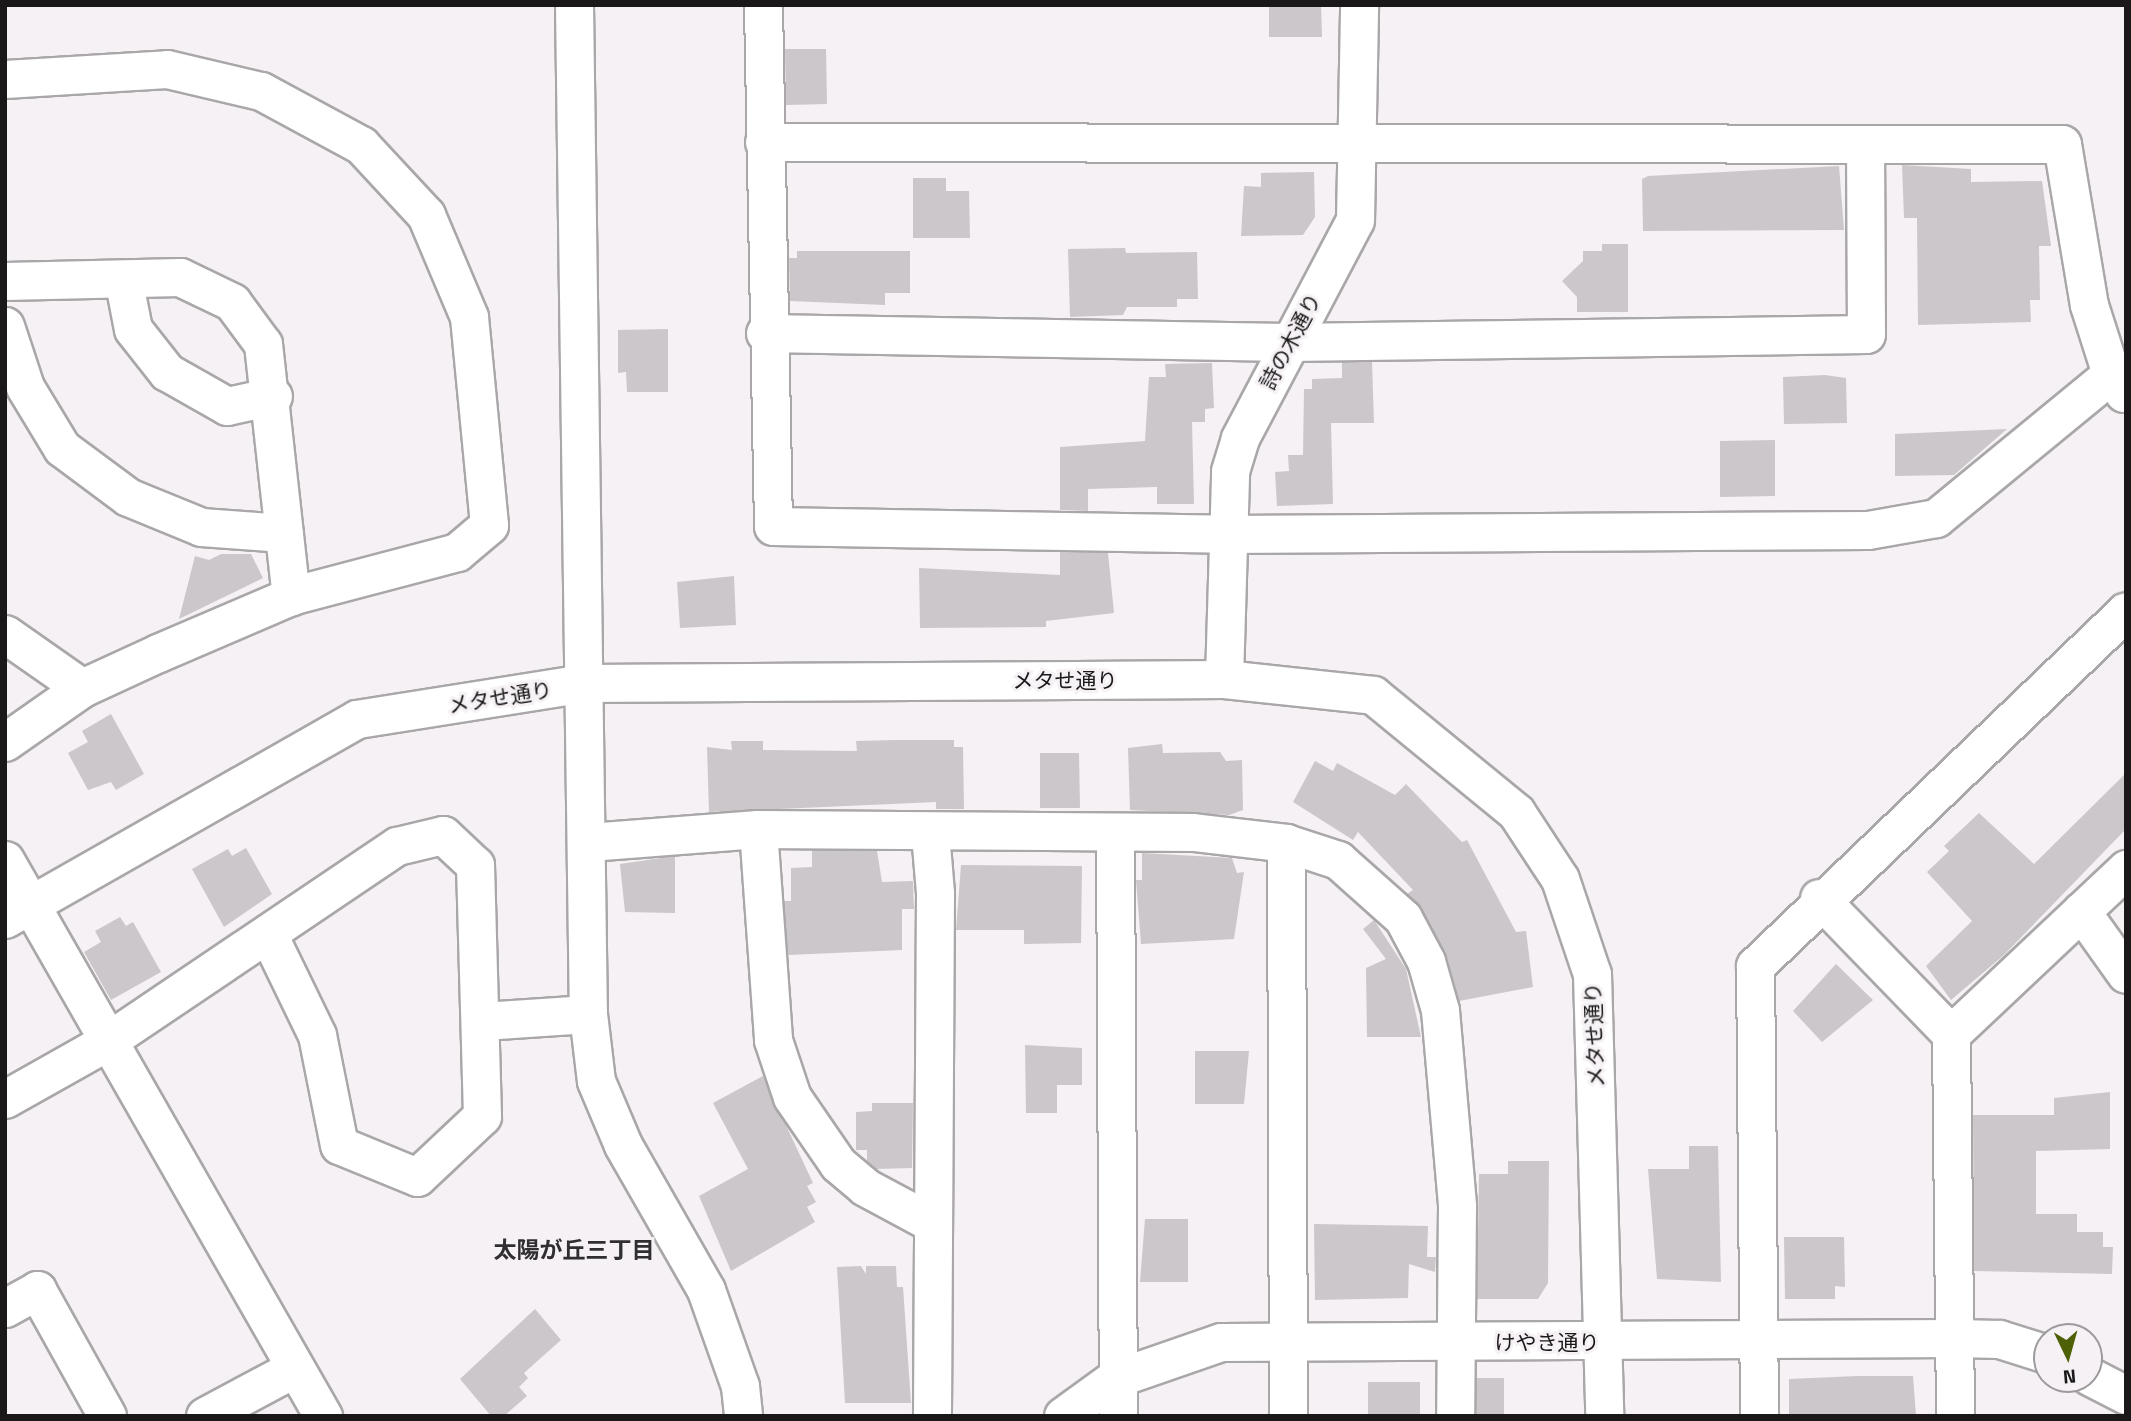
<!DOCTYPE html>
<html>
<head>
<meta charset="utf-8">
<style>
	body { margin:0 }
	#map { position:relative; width:2131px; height:1421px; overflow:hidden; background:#f5f1f4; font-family:"Titillium Web","Noto Sans JP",sans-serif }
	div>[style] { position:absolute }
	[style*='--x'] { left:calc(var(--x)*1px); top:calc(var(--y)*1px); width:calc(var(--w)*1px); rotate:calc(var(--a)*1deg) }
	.building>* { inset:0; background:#cbc7ca }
	.roads { filter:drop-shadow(2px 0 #aaa7a9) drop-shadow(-2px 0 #aaa7a9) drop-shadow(0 2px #aaa7a9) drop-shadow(0 -2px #aaa7a9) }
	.minor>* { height:37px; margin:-18.5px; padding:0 18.5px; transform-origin:18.5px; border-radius:18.5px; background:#fff }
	span { translate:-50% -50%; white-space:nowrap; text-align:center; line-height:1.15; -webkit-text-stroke:6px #f5f1f4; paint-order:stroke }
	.street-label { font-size:21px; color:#1a1819 }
	.neighbourhood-label { font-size:23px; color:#302e30; font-weight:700 }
	.frame { position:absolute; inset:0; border:7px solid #1a1819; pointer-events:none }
	.north { position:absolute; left:2033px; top:1323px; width:70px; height:70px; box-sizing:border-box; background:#f5f1f4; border:2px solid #9d9a9c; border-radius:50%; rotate:175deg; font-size:19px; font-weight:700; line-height:28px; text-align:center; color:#1a1819 }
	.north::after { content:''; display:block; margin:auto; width:24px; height:32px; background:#4d6006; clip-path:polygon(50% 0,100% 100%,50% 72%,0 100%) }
</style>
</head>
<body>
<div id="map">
	<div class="building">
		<div style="clip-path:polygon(1269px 5px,1321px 5px,1322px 37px,1269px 37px)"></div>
		<div style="clip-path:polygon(785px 49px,826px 49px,827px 104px,786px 105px)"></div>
		<div style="clip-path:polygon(1902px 165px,1971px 169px,1971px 182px,2042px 181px,2051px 246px,2039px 246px,2040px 300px,2030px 300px,2031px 322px,1918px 325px,1917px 218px,1904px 218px)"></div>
		<div style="clip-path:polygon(1839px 166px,1844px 230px,1643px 231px,1642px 179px,1648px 176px)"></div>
		<div style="clip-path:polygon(1314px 172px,1315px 217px,1303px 235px,1241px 236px,1244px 186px,1261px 187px,1261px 173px)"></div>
		<div style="clip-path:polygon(913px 178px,946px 178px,946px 191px,969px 191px,970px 238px,913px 238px)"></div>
		<div style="clip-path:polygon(1602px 244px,1628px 244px,1628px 312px,1577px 312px,1577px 297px,1562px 281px,1583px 261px,1583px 251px,1602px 251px)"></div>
		<div style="clip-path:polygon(1125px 248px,1126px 253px,1197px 252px,1198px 299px,1177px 299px,1177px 307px,1127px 307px,1123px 315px,1070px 317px,1068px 249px)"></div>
		<div style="clip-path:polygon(797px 251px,910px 251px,910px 293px,885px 293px,885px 305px,790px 301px,789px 258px,797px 258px)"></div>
		<div style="clip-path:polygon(668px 329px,668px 392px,627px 392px,626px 372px,618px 373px,618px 330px)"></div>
		<div style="clip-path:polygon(1342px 362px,1372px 362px,1374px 423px,1331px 423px,1333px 504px,1277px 506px,1275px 472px,1289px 471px,1288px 455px,1303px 455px,1304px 389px,1312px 389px,1312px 379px,1342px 378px)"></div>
		<div style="clip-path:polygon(1212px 363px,1214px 408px,1205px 409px,1205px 422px,1192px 422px,1194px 504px,1157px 504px,1157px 487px,1088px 489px,1088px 511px,1060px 510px,1060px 447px,1145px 441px,1149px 377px,1166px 377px,1165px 364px)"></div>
		<div style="clip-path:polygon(1825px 375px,1846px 378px,1847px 423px,1784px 424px,1783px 377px)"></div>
		<div style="clip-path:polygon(2007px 429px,1954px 475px,1895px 476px,1895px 434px)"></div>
		<div style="clip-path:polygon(1775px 440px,1775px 496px,1720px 497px,1720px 441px)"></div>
		<div style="clip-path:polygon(1060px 552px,1108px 553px,1114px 613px,1046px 621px,1046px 627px,920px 628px,919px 568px,1060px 575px)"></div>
		<div style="clip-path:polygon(221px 554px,251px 554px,263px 578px,179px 619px,195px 556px,209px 560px)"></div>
		<div style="clip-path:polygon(734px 576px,736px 625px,680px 628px,677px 582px)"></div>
		<div style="clip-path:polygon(111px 714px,144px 774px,116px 790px,111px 782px,88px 790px,68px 753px,88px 742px,82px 731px)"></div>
		<div style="clip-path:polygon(896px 740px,954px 740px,954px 747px,963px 747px,964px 809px,936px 809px,936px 802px,709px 812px,707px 747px,732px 750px,731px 741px,763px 741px,763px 750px,857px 751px,856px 741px)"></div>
		<div style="clip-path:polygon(1162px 744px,1163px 753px,1220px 752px,1226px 761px,1242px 760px,1243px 810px,1229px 815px,1130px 810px,1128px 748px)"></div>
		<div style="clip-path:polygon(1040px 753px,1079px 753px,1080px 808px,1040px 808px)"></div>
		<div style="clip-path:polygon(1315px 761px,1333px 771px,1337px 763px,1395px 795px,1406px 784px,1462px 842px,1467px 840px,1516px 932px,1526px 931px,1533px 987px,1459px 1001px,1445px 951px,1407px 894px,1413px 890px,1358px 832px,1353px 840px,1293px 802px)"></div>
		<div style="clip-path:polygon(2126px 773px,2126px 829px,2004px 955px,1951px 1000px,1926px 966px,1972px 921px,1927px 872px,1949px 851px,1944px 846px,1979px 813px,2034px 864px)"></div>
		<div style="clip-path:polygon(246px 848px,272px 894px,224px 927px,192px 869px,228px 849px,232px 856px)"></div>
		<div style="clip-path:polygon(812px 850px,877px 851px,882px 882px,913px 881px,914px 909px,902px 909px,902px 950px,788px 955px,784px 901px,791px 901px,791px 868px,812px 867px)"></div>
		<div style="clip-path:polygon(1142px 853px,1232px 858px,1237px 873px,1244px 872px,1234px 939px,1141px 944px,1136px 880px,1142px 880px)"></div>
		<div style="clip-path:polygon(675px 856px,675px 913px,625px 912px,620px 864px)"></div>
		<div style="clip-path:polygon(961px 865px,1082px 866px,1081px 943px,1024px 944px,1024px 930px,956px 930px)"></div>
		<div style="clip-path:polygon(120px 917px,126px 926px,133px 922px,161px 972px,111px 1000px,84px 952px,101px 942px,95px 931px)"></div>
		<div style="clip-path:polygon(1374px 920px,1406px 969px,1421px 1037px,1367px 1037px,1366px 968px,1386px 959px,1363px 929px)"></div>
		<div style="clip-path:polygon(1836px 964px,1873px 1000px,1822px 1042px,1793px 1011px)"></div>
		<div style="clip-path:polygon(1025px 1045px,1082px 1048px,1082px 1085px,1057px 1085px,1057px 1113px,1026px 1113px)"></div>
		<div style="clip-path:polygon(1195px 1051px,1249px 1051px,1244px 1104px,1195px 1104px)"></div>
		<div style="clip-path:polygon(763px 1076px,813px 1183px,807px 1186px,816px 1202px,807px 1207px,815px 1222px,731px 1271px,699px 1196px,748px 1169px,713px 1103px)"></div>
		<div style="clip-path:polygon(2110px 1092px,2110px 1149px,2036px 1151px,2036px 1214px,2077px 1214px,2077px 1232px,2103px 1232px,2103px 1247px,2113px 1247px,2112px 1274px,1974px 1271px,1973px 1115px,2054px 1115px,2054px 1098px)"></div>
		<div style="clip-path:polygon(872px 1103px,913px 1103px,912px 1168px,876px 1169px,867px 1161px,867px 1150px,856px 1150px,856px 1112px,872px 1111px)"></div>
		<div style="clip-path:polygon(1689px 1146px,1718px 1146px,1721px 1282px,1657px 1279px,1648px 1169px,1689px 1169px)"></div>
		<div style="clip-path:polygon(1508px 1161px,1549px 1161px,1548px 1283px,1538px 1299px,1477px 1299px,1479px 1174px,1508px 1174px)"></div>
		<div style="clip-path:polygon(1145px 1219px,1188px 1219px,1188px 1282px,1140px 1282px)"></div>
		<div style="clip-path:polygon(1314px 1224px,1428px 1226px,1427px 1257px,1436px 1257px,1435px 1272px,1409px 1264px,1408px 1298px,1315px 1300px)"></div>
		<div style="clip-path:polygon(1784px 1237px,1844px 1237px,1845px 1287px,1835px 1286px,1835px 1299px,1785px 1299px)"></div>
		<div style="clip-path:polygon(861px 1266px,866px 1274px,866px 1266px,896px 1266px,897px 1287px,903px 1287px,911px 1403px,845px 1403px,837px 1267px)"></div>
		<div style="clip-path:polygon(535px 1309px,561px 1340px,524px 1373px,528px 1378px,519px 1387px,527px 1396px,504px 1416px,491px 1416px,460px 1379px)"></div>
		<div style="clip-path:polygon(1857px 1376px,1913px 1376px,1916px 1416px,1789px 1416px,1789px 1379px)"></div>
		<div style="clip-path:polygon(1476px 1378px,1504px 1378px,1504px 1416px,1476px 1416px)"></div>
		<div style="clip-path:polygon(1368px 1382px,1420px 1382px,1420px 1416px,1368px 1416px)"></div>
	</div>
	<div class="roads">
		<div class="minor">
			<div style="--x:574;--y:5;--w:1009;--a:89.21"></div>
			<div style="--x:588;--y:1014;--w:67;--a:83.2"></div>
			<div style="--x:596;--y:1081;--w:69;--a:67.1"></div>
			<div style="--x:623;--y:1145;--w:167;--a:60.2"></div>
			<div style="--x:706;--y:1290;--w:102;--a:70.5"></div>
			<div style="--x:740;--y:1386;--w:30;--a:84"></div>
			<div style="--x:763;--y:5;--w:521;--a:88.9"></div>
			<div style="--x:773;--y:526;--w:451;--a:1"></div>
			<div style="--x:1224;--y:534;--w:644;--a:-0.36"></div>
			<div style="--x:1868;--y:530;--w:69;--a:-10"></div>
			<div style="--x:1936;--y:518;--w:227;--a:-39.4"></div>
			<div style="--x:5;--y:79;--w:162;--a:-3.5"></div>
			<div style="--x:167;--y:69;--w:97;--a:13.2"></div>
			<div style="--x:261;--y:91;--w:114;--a:28.4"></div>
			<div style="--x:361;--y:145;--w:96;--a:47.1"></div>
			<div style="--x:426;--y:215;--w:111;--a:67.1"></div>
			<div style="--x:469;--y:317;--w:209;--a:84.5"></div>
			<div style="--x:489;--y:525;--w:42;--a:139.8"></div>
			<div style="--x:457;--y:552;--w:172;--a:165.2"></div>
			<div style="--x:291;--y:596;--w:145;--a:156.8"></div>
			<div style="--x:158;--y:653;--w:84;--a:155.3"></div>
			<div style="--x:82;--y:688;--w:94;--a:145"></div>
			<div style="--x:764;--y:142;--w:1298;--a:0.09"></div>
			<div style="--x:2062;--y:144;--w:163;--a:80.5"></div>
			<div style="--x:2089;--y:305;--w:72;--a:72.3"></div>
			<div style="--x:2111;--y:374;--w:23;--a:56"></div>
			<div style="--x:5;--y:281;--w:175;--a:-1.3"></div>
			<div style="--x:180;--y:277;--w:58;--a:25.7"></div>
			<div style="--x:232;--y:302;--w:52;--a:53.6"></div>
			<div style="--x:263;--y:344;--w:254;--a:83.7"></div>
			<div style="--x:124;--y:283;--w:47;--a:78.9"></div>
			<div style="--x:133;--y:329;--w:55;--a:51.7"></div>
			<div style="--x:167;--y:372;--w:69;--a:29.5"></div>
			<div style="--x:227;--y:406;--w:47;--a:-12.3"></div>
			<div style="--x:5;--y:326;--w:64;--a:71.8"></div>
			<div style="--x:25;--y:387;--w:71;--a:58.8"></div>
			<div style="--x:62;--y:448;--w:82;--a:36.6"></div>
			<div style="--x:128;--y:497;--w:79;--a:22.3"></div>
			<div style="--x:201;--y:527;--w:83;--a:4.1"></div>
			<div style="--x:765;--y:333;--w:524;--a:0.98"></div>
			<div style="--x:1289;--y:342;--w:577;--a:-0.79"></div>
			<div style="--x:1866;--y:334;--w:190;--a:-90.3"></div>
			<div style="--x:5;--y:634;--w:94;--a:35"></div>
			<div style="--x:1224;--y:679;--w:208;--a:-88.3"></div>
			<div style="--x:1230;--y:471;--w:34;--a:-73"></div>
			<div style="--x:1240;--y:438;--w:246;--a:-62.2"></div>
			<div style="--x:1355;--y:220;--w:215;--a:-88.9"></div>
			<div style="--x:758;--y:829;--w:212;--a:85.9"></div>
			<div style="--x:773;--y:1040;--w:60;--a:71.6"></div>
			<div style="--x:792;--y:1097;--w:81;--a:55.5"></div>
			<div style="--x:838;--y:1164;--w:35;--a:40"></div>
			<div style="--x:865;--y:1187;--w:76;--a:28.2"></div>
			<div style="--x:1115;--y:832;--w:584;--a:89.71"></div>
			<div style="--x:930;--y:833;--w:60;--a:85.2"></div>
			<div style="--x:935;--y:893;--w:523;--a:90.33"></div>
			<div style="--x:589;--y:842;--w:169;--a:-4.4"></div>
			<div style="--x:758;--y:829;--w:435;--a:0.4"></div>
			<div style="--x:1193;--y:832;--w:94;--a:6.7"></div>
			<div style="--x:1286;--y:843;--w:55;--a:18.1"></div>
			<div style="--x:1338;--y:860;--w:87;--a:41.7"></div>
			<div style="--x:1403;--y:918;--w:49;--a:61.9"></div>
			<div style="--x:1426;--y:961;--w:51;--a:74.1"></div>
			<div style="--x:1440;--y:1010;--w:197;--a:85"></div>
			<div style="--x:1457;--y:1206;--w:210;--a:90.5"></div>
			<div style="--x:1286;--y:843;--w:573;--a:89.8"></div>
			<div style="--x:5;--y:860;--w:641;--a:60.23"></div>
			<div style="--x:1819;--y:898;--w:190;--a:45.9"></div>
			<div style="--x:1951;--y:1034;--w:382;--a:89.4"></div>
			<div style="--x:2081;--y:911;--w:77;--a:54.5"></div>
			<div style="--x:5;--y:919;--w:405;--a:-29.6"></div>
			<div style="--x:357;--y:719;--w:230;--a:-9"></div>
			<div style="--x:584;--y:683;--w:640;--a:-0.36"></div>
			<div style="--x:1224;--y:679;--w:150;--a:6.1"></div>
			<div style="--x:1373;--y:695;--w:185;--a:39.3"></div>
			<div style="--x:1516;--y:812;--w:80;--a:56.7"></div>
			<div style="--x:1560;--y:879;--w:100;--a:71.4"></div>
			<div style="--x:1592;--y:974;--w:442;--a:88.4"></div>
			<div style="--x:482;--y:1021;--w:106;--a:-3.8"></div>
			<div style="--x:1951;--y:1034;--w:241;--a:-43.3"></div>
			<div style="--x:5;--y:1099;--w:116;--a:-29.4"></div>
			<div style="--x:106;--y:1042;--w:351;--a:-34"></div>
			<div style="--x:397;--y:846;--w:47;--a:-13.4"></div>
			<div style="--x:443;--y:835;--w:44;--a:43.2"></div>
			<div style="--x:475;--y:865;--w:251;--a:88.4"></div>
			<div style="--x:482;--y:1116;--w:89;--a:136.8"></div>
			<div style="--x:417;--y:1177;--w:84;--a:-157.7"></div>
			<div style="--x:339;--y:1145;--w:112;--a:-101.3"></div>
			<div style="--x:317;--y:1035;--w:112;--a:-115.9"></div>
			<div style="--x:5;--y:1308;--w:37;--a:-29"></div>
			<div style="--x:37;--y:1290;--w:144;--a:60.9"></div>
			<div style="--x:2089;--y:1376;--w:42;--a:27.2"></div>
			<div style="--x:205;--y:1416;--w:102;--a:-28.1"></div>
			<div style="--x:1063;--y:1416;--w:63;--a:-36"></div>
			<div style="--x:1114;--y:1379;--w:113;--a:-19.1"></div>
			<div style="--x:1221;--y:1342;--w:735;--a:-0.31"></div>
			<div style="--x:1956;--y:1338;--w:43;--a:1.3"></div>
			<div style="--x:1999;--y:1339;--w:50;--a:17.4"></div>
			<div style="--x:1759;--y:1416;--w:450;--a:-90.5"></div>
			<div style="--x:1755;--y:966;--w:513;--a:-43.74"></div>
		</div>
	</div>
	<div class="street-label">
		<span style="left:1290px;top:341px;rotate:-62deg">詩の木通り</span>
		<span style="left:1065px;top:680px">メタせ通り</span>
		<span style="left:500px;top:697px;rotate:-9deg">メタせ通り</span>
		<span style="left:1594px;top:1035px;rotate:-92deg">メタせ通り</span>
		<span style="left:1547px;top:1342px">けやき通り</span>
	</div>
	<div class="neighbourhood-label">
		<span style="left:574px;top:1250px">太陽が丘三丁目</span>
	</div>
	<div class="frame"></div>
	<div class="north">N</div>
</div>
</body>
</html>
